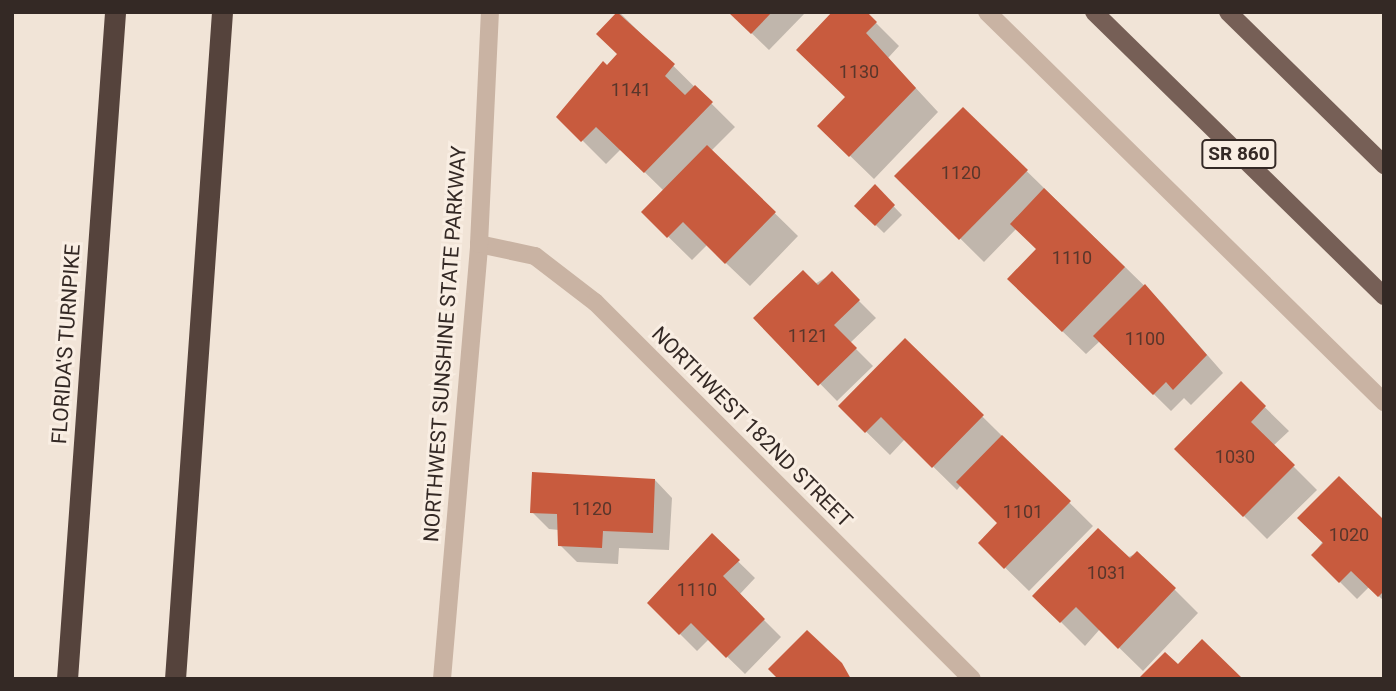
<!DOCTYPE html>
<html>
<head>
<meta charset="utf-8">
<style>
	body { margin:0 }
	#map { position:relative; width:1396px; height:691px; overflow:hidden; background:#f1e4d7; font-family:Roboto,sans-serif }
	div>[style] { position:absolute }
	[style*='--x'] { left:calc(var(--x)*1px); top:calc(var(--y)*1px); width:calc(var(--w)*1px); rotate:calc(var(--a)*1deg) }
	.shadow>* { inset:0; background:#0003 }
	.building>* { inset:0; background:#c85b3e }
	.minor>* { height:18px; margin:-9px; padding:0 9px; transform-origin:9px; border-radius:9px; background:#c9b3a3 }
	.major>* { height:18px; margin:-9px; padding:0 9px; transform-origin:9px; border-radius:9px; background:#765f56 }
	.highway>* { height:21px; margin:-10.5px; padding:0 10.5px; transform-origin:10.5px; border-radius:10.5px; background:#55433c }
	span { translate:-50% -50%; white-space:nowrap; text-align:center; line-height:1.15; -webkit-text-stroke:6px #f9eee3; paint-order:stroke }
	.number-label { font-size:18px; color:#59362b }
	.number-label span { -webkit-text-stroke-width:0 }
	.shield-label span { padding:2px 5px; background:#f9eee3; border:2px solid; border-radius:5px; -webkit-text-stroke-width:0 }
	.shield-label { font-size:19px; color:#342925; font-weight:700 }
	.street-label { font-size:21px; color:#342925 }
	.frame { position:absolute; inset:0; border:14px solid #342925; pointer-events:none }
</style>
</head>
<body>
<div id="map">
	<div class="shadow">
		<div style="clip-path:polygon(619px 12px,735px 127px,711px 151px,798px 236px,750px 286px,707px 245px,692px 260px,643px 212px,664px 191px,621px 149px,606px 164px,559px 117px,620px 54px,599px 34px)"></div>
		<div style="clip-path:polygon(730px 12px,806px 12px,769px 50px)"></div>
		<div style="clip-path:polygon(865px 12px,899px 46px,888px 58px,938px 112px,874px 179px,843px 149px)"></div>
		<div style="clip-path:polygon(963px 109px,1162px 303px,1223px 373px,1191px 405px,1184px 398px,1171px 411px,1100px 341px,1086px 354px,1033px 303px,1038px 250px,1017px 228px,984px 262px,897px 176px)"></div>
		<div style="clip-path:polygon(875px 187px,902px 215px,884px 233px,856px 206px)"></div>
		<div style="clip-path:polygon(832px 274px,876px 318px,850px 343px,873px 366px,837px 401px,756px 318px)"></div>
		<div style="clip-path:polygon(905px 340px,1093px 526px,1029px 591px,980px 543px,999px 523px,961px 485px,957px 490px,905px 439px,890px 455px,840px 406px)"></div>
		<div style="clip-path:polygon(1241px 384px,1289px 431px,1273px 446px,1317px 490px,1267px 539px,1177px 449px)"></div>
		<div style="clip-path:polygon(655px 480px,672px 498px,669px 550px,619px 548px,618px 564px,577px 562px,560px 545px,559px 530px,549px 529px,532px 512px)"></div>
		<div style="clip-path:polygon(1356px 495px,1384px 525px,1384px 601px,1369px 587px,1357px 599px,1313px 555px)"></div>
		<div style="clip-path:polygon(712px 536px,755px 578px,739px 595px,781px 637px,745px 674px,709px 639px,697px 651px,649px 603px)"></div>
		<div style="clip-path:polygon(1138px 553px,1198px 613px,1143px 671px,1100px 629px,1085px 646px,1035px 596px)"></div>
	</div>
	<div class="building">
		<div style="clip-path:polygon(617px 12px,675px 64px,665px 76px,685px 95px,695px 85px,713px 102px,644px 173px,596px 127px,581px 142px,556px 117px,603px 61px,607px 65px,617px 54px,596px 34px)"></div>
		<div style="clip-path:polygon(728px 12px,772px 12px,751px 34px)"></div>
		<div style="clip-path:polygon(832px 12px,867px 12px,877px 22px,866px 33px,916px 88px,849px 157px,817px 126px,845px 97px,796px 50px)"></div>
		<div style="clip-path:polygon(963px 107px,1028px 170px,959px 240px,894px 176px)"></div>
		<div style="clip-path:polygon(707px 145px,776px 212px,725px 264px,683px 222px,667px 238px,641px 212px)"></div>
		<div style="clip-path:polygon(875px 184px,895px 205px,875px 226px,854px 206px)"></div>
		<div style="clip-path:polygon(1044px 188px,1125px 267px,1062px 332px,1007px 279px,1036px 249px,1010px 224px)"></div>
		<div style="clip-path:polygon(803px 270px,818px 285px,832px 271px,860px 300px,834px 325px,857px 348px,818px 386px,753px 318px)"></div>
		<div style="clip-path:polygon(1145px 284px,1207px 355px,1173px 390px,1166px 382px,1153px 395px,1093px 336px)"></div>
		<div style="clip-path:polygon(905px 338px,984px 415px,932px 468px,881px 417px,865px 433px,838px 406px)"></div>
		<div style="clip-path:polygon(1241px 381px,1266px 406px,1251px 422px,1295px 465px,1243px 517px,1174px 449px)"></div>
		<div style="clip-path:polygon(1002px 435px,1071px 501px,1004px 569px,978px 543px,997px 523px,956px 482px)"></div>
		<div style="clip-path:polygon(532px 472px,655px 479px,653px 533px,603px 531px,602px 548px,558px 546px,557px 514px,530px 513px)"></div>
		<div style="clip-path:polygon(1339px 476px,1382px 518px,1384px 591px,1378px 597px,1351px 571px,1339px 583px,1311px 555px,1323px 543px,1297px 518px)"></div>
		<div style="clip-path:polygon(1098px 528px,1130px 558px,1137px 551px,1176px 588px,1118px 649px,1076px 607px,1060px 623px,1032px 596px)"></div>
		<div style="clip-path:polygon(712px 533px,740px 560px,723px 576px,765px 619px,726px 658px,691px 623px,679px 635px,647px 603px)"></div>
		<div style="clip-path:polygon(807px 630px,842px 663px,851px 679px,778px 679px,768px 669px)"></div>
		<div style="clip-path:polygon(1202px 639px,1243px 679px,1138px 679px,1165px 652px,1178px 664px)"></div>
	</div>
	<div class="minor">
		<div style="--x:987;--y:12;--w:557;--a:44.49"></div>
		<div style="--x:479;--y:244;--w:57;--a:12.1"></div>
		<div style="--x:535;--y:256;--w:76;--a:37.5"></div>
		<div style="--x:595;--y:302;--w:533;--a:45"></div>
		<div style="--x:442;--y:679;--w:437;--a:-85.1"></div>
		<div style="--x:479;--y:244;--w:232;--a:-87.3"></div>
	</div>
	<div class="major">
		<div style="--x:1094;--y:12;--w:406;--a:44.4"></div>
		<div style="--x:1228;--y:12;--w:219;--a:44.4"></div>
	</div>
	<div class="highway">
		<div style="--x:67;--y:679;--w:669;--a:-85.88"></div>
		<div style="--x:175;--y:679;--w:669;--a:-85.97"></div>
	</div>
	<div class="number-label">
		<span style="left:859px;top:72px">1130</span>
		<span style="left:631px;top:90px">1141</span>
		<span style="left:961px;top:173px">1120</span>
		<span style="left:1072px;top:258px">1110</span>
		<span style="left:808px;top:336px">1121</span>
		<span style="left:1145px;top:339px">1100</span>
		<span style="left:1235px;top:457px">1030</span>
		<span style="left:592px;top:509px">1120</span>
		<span style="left:1023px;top:512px">1101</span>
		<span style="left:1349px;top:535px">1020</span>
		<span style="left:1107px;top:573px">1031</span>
		<span style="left:697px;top:590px">1110</span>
	</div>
	<div class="shield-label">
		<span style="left:1239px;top:154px">SR 860</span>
	</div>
	<div class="street-label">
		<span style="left:66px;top:344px;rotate:-86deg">FLORIDA'S TURNPIKE</span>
		<span style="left:445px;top:344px;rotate:-86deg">NORTHWEST SUNSHINE STATE PARKWAY</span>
		<span style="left:752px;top:427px;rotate:45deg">NORTHWEST 182ND STREET</span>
	</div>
	<div class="frame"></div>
</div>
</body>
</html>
